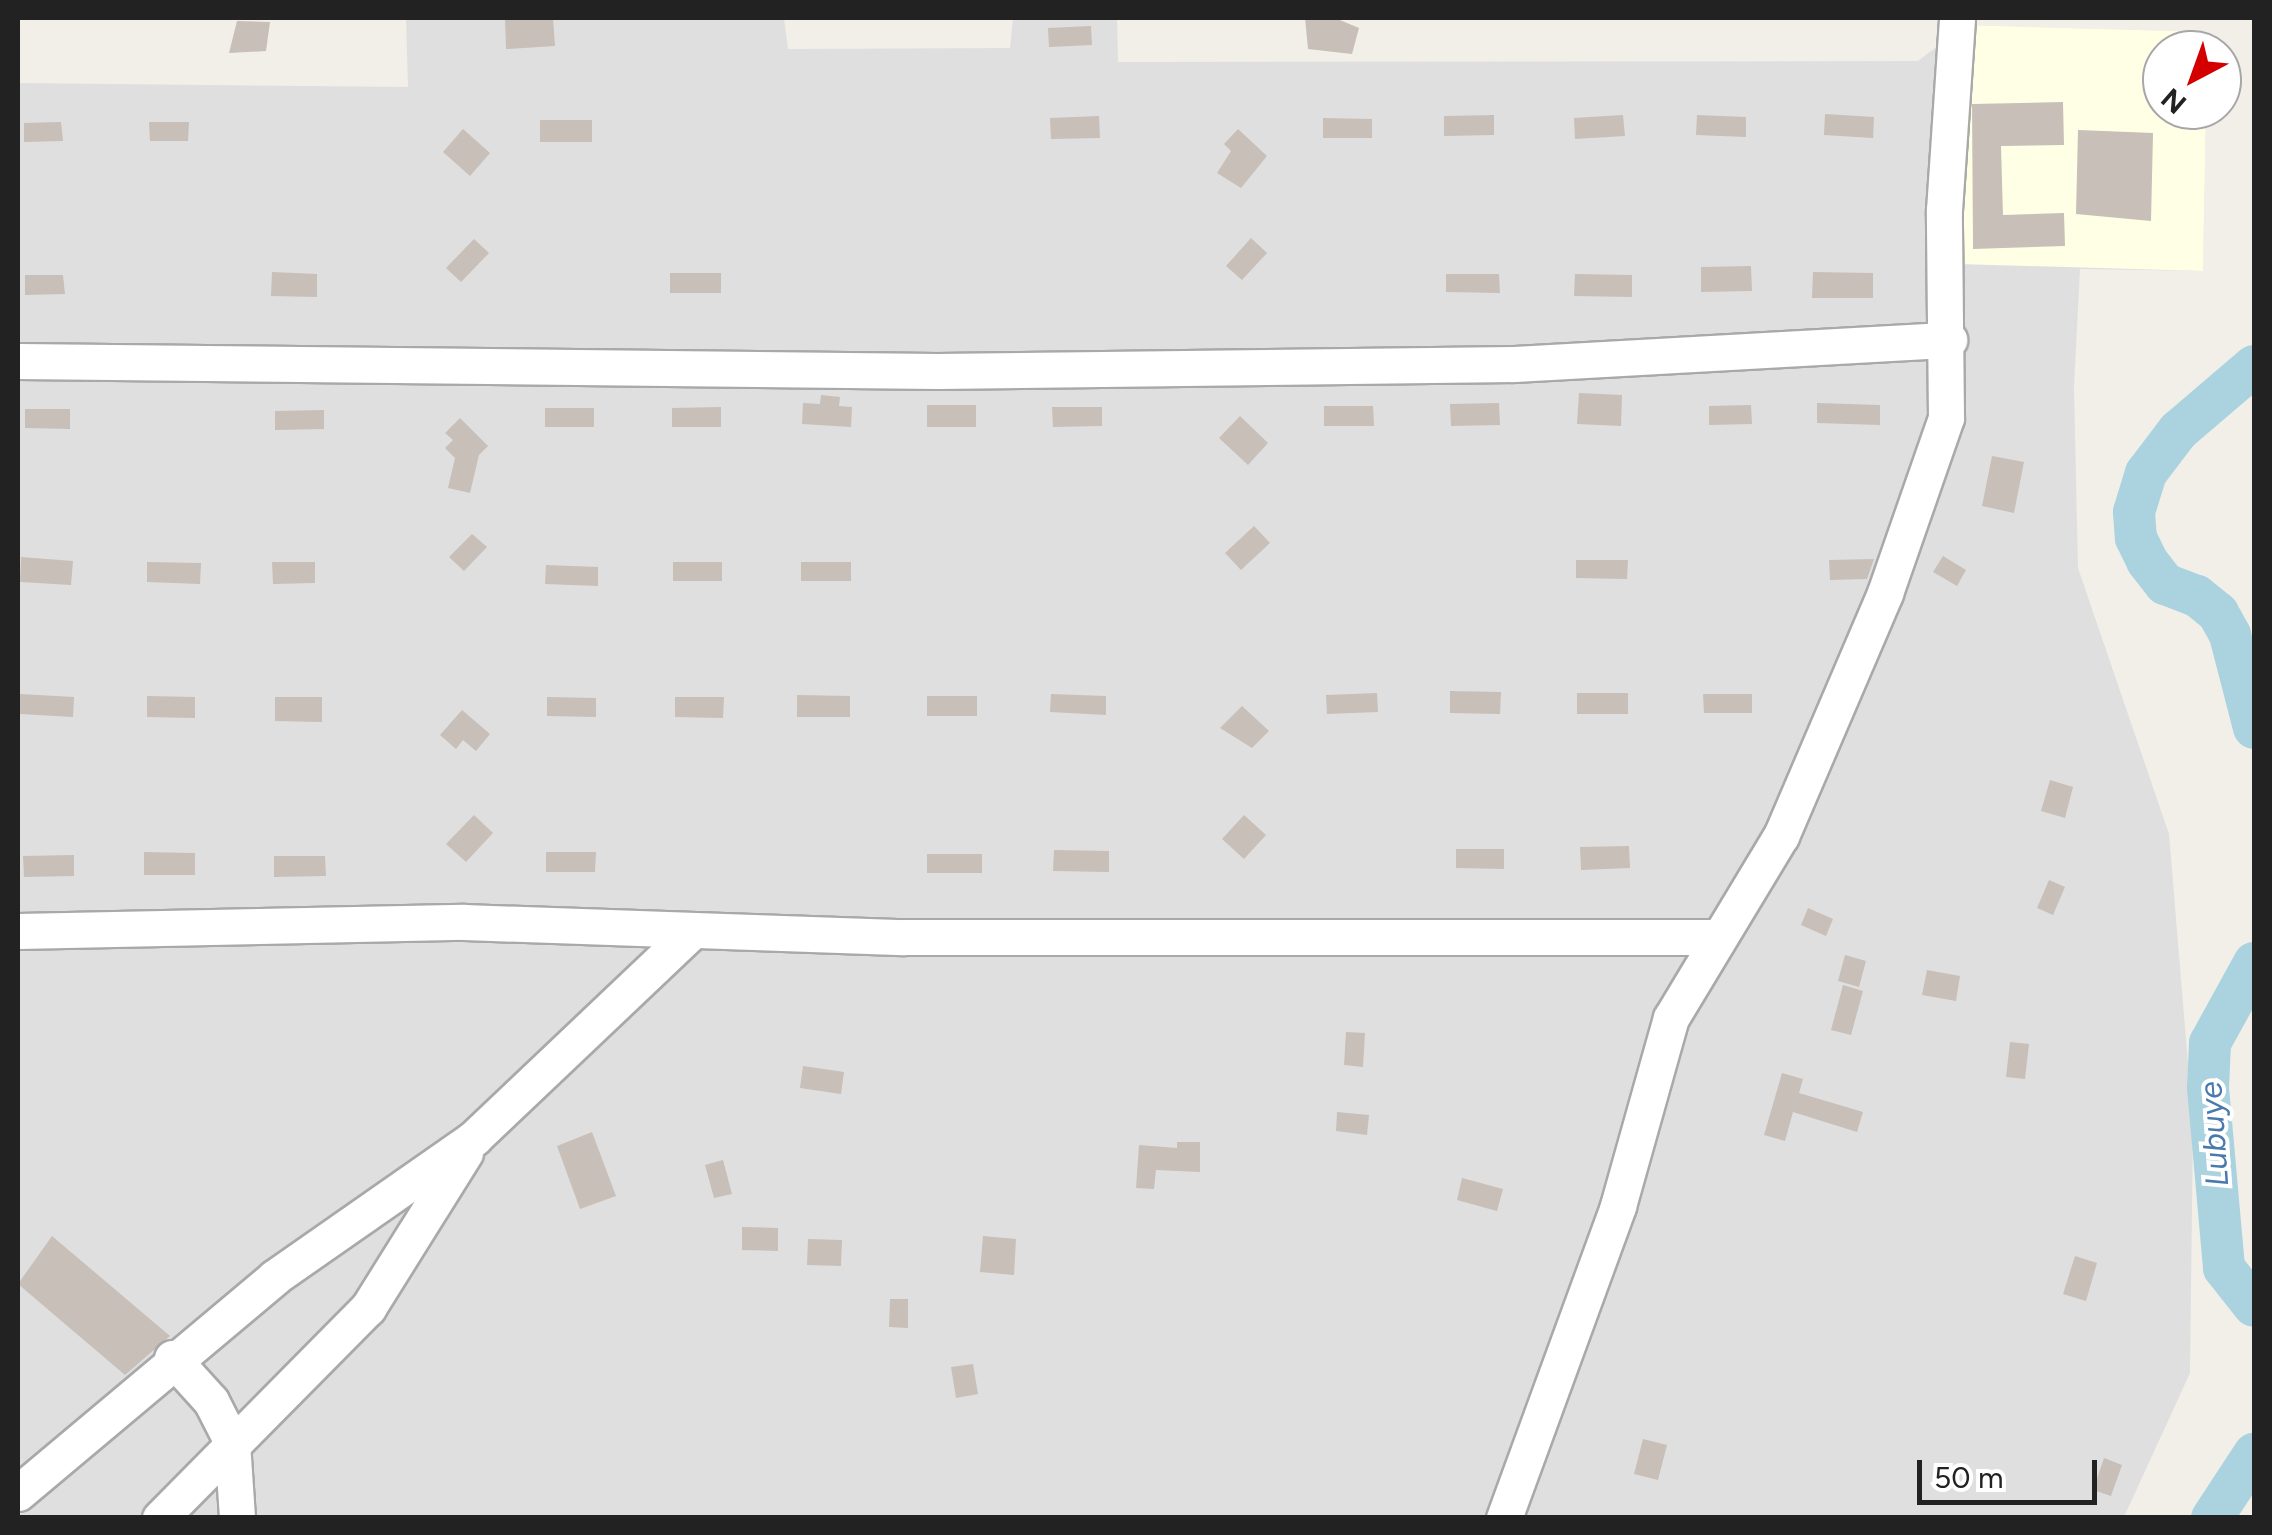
<!DOCTYPE html>
<html>
<head>
<meta charset="utf-8">
<style>
	body { margin:0 }
	#map { position:relative; width:2272px; height:1535px; overflow:hidden; background:#f2efe9; font-family:Figtree,sans-serif }
	div>[style] { position:absolute }
	[style*='--x'] { left:calc(var(--x)*1px); top:calc(var(--y)*1px); width:calc(var(--w)*1px); rotate:calc(var(--a)*1deg) }
	.residential>* { inset:0; background:#e0dfdf }
	.education>* { inset:0; background:#ffffe5 }
	.river>* { height:42px; margin:-21px; padding:0 21px; transform-origin:21px; border-radius:21px; background:#aad3df }
	.building>* { inset:0; background:#c7bfb8 }
	.roads { filter:drop-shadow(2px 0 #a9a9a9) drop-shadow(-2px 0 #a9a9a9) drop-shadow(0 2px #a9a9a9) drop-shadow(0 -2px #a9a9a9) }
	.minor>* { height:35px; margin:-17.5px; padding:0 17.5px; transform-origin:17.5px; border-radius:17.5px; background:#fff }
	span { translate:-50% -50%; white-space:nowrap; text-align:center; line-height:1.15; -webkit-text-stroke:8px #fff; paint-order:stroke }
	.water-label { font-size:32px; color:#4a7aab; font-style:italic }
	.frame { position:absolute; inset:0; border:20px solid #222; pointer-events:none }
	.north { position:absolute; left:2142px; top:30px; width:100px; height:100px; box-sizing:border-box; background:#fff; border:2px solid #a7a7a7; border-radius:50%; rotate:221deg; font-size:28px; font-weight:700; line-height:40px; text-align:center; color:#222 }
	.north::after { content:''; display:block; margin:auto; width:35px; height:45px; background:#d40000; clip-path:polygon(50% 0,100% 100%,50% 72%,0 100%) }
	.scale { position:absolute; left:1917px; top:1460px; width:180px; height:45px; box-sizing:border-box; border:5px solid #222; border-top:0; padding-left:12px; font-size:30px; line-height:35px; white-space:nowrap; color:#222; -webkit-text-stroke:8px #fff; paint-order:stroke }
</style>
</head>
<body>
<div id="map">
	<div class="residential">
		<div style="clip-path:polygon(406px 18px,784px 18px,788px 49px,1010px 48px,1013px 18px,1117px 18px,1118px 62px,1918px 61px,1965px 25px,2207px 32px,2207px 50px,2162px 50px,2162px 110px,2206px 110px,2203px 271px,2080px 269px,2074px 387px,2078px 568px,2169px 834px,2193px 1124px,2190px 1373px,2124px 1517px,18px 1518px,18px 83px,408px 87px)"></div>
	</div>
	<div class="education">
		<div style="clip-path:polygon(1965px 25px,2207px 32px,2207px 50px,2162px 50px,2162px 110px,2206px 110px,2203px 271px,1960px 264px)"></div>
	</div>
	<div class="river">
		<div style="--x:2254;--y:366;--w:100;--a:139.5"></div>
		<div style="--x:2178;--y:431;--w:53;--a:127.3"></div>
		<div style="--x:2146;--y:473;--w:41;--a:107.1"></div>
		<div style="--x:2134;--y:512;--w:26;--a:86"></div>
		<div style="--x:2136;--y:538;--w:25;--a:64"></div>
		<div style="--x:2147;--y:561;--w:29;--a:52"></div>
		<div style="--x:2165;--y:584;--w:34;--a:21"></div>
		<div style="--x:2197;--y:596;--w:27;--a:39"></div>
		<div style="--x:2218;--y:613;--w:25;--a:61"></div>
		<div style="--x:2230;--y:635;--w:96;--a:75.5"></div>
		<div style="--x:2254;--y:963;--w:91;--a:118.8"></div>
		<div style="--x:2210;--y:1043;--w:45;--a:92.5"></div>
		<div style="--x:2208;--y:1088;--w:181;--a:84.9"></div>
		<div style="--x:2224;--y:1268;--w:48;--a:51.7"></div>
		<div style="--x:2212;--y:1518;--w:77;--a:-56.7"></div>
	</div>
	<div class="building">
		<div style="clip-path:polygon(505px 18px,553px 18px,555px 46px,506px 49px)"></div>
		<div style="clip-path:polygon(1305px 18px,1335px 18px,1359px 28px,1352px 54px,1308px 49px)"></div>
		<div style="clip-path:polygon(237px 21px,270px 22px,266px 51px,229px 53px)"></div>
		<div style="clip-path:polygon(1091px 26px,1092px 45px,1049px 47px,1048px 28px)"></div>
		<div style="clip-path:polygon(2063px 102px,2064px 145px,2001px 146px,2003px 215px,2064px 213px,2065px 246px,1973px 249px,1972px 104px)"></div>
		<div style="clip-path:polygon(1825px 114px,1874px 117px,1873px 138px,1824px 135px)"></div>
		<div style="clip-path:polygon(1494px 115px,1494px 135px,1444px 136px,1444px 116px)"></div>
		<div style="clip-path:polygon(1623px 115px,1625px 136px,1575px 139px,1574px 118px)"></div>
		<div style="clip-path:polygon(1697px 115px,1746px 117px,1746px 137px,1696px 135px)"></div>
		<div style="clip-path:polygon(1099px 116px,1100px 138px,1051px 139px,1050px 118px)"></div>
		<div style="clip-path:polygon(1323px 118px,1372px 119px,1372px 138px,1323px 138px)"></div>
		<div style="clip-path:polygon(540px 120px,592px 120px,592px 142px,540px 142px)"></div>
		<div style="clip-path:polygon(61px 122px,63px 141px,24px 142px,24px 123px)"></div>
		<div style="clip-path:polygon(149px 122px,189px 122px,188px 141px,150px 141px)"></div>
		<div style="clip-path:polygon(463px 129px,490px 153px,470px 176px,443px 152px)"></div>
		<div style="clip-path:polygon(1238px 129px,1267px 156px,1241px 188px,1217px 173px,1231px 151px,1224px 144px)"></div>
		<div style="clip-path:polygon(2078px 130px,2153px 133px,2151px 221px,2076px 214px)"></div>
		<div style="clip-path:polygon(1251px 238px,1267px 253px,1242px 280px,1226px 266px)"></div>
		<div style="clip-path:polygon(474px 239px,489px 253px,461px 282px,446px 268px)"></div>
		<div style="clip-path:polygon(1751px 266px,1752px 291px,1701px 292px,1701px 267px)"></div>
		<div style="clip-path:polygon(272px 272px,317px 274px,317px 297px,271px 296px)"></div>
		<div style="clip-path:polygon(1813px 272px,1873px 273px,1873px 298px,1812px 298px)"></div>
		<div style="clip-path:polygon(670px 273px,721px 273px,721px 293px,670px 293px)"></div>
		<div style="clip-path:polygon(1446px 274px,1499px 274px,1500px 293px,1446px 292px)"></div>
		<div style="clip-path:polygon(1575px 274px,1632px 275px,1632px 297px,1574px 296px)"></div>
		<div style="clip-path:polygon(25px 275px,63px 275px,65px 294px,25px 295px)"></div>
		<div style="clip-path:polygon(1579px 393px,1622px 395px,1621px 426px,1577px 424px)"></div>
		<div style="clip-path:polygon(821px 395px,840px 397px,839px 406px,852px 407px,851px 427px,802px 424px,803px 403px,820px 404px)"></div>
		<div style="clip-path:polygon(1499px 403px,1500px 425px,1451px 426px,1450px 404px)"></div>
		<div style="clip-path:polygon(1817px 403px,1880px 405px,1880px 425px,1817px 423px)"></div>
		<div style="clip-path:polygon(927px 405px,976px 405px,976px 427px,927px 427px)"></div>
		<div style="clip-path:polygon(1751px 405px,1752px 424px,1709px 425px,1709px 406px)"></div>
		<div style="clip-path:polygon(1324px 406px,1373px 406px,1374px 426px,1324px 426px)"></div>
		<div style="clip-path:polygon(721px 407px,721px 427px,672px 427px,672px 408px)"></div>
		<div style="clip-path:polygon(1052px 407px,1102px 407px,1102px 426px,1053px 427px)"></div>
		<div style="clip-path:polygon(545px 408px,594px 408px,594px 427px,545px 427px)"></div>
		<div style="clip-path:polygon(25px 409px,70px 409px,70px 429px,25px 428px)"></div>
		<div style="clip-path:polygon(324px 410px,324px 429px,275px 430px,275px 411px)"></div>
		<div style="clip-path:polygon(1240px 416px,1268px 443px,1248px 465px,1219px 438px)"></div>
		<div style="clip-path:polygon(460px 418px,488px 446px,479px 455px,470px 493px,448px 488px,455px 458px,445px 448px,453px 440px,445px 433px)"></div>
		<div style="clip-path:polygon(1992px 456px,2024px 462px,2014px 513px,1982px 506px)"></div>
		<div style="clip-path:polygon(1254px 526px,1270px 543px,1241px 570px,1225px 553px)"></div>
		<div style="clip-path:polygon(472px 534px,487px 547px,464px 571px,449px 557px)"></div>
		<div style="clip-path:polygon(1943px 556px,1966px 570px,1957px 586px,1933px 572px)"></div>
		<div style="clip-path:polygon(21px 557px,73px 561px,71px 585px,20px 582px)"></div>
		<div style="clip-path:polygon(1874px 559px,1867px 579px,1830px 580px,1829px 560px)"></div>
		<div style="clip-path:polygon(1576px 560px,1628px 560px,1627px 579px,1576px 578px)"></div>
		<div style="clip-path:polygon(147px 562px,201px 563px,200px 584px,147px 582px)"></div>
		<div style="clip-path:polygon(272px 562px,315px 562px,315px 583px,273px 584px)"></div>
		<div style="clip-path:polygon(673px 562px,722px 562px,722px 581px,673px 581px)"></div>
		<div style="clip-path:polygon(801px 562px,851px 562px,851px 581px,801px 581px)"></div>
		<div style="clip-path:polygon(546px 565px,598px 567px,598px 586px,545px 584px)"></div>
		<div style="clip-path:polygon(1450px 691px,1501px 692px,1500px 714px,1450px 713px)"></div>
		<div style="clip-path:polygon(1377px 693px,1378px 712px,1327px 714px,1326px 695px)"></div>
		<div style="clip-path:polygon(1577px 693px,1628px 693px,1628px 714px,1577px 714px)"></div>
		<div style="clip-path:polygon(20px 694px,74px 697px,73px 717px,20px 714px)"></div>
		<div style="clip-path:polygon(1051px 694px,1106px 696px,1106px 715px,1050px 712px)"></div>
		<div style="clip-path:polygon(1703px 694px,1752px 694px,1752px 713px,1704px 713px)"></div>
		<div style="clip-path:polygon(797px 695px,850px 696px,850px 717px,797px 717px)"></div>
		<div style="clip-path:polygon(147px 696px,195px 697px,195px 718px,147px 717px)"></div>
		<div style="clip-path:polygon(927px 696px,977px 696px,977px 716px,927px 716px)"></div>
		<div style="clip-path:polygon(275px 697px,322px 697px,322px 722px,275px 721px)"></div>
		<div style="clip-path:polygon(547px 697px,596px 698px,596px 717px,547px 716px)"></div>
		<div style="clip-path:polygon(675px 697px,724px 697px,723px 718px,675px 717px)"></div>
		<div style="clip-path:polygon(1242px 706px,1269px 731px,1252px 748px,1220px 728px)"></div>
		<div style="clip-path:polygon(462px 710px,490px 734px,476px 751px,463px 740px,456px 749px,440px 735px)"></div>
		<div style="clip-path:polygon(2050px 780px,2073px 787px,2065px 818px,2041px 811px)"></div>
		<div style="clip-path:polygon(474px 815px,493px 833px,466px 862px,446px 844px)"></div>
		<div style="clip-path:polygon(1244px 815px,1266px 835px,1244px 859px,1222px 839px)"></div>
		<div style="clip-path:polygon(1629px 846px,1630px 868px,1581px 870px,1580px 847px)"></div>
		<div style="clip-path:polygon(1456px 849px,1504px 849px,1504px 869px,1456px 868px)"></div>
		<div style="clip-path:polygon(1054px 850px,1109px 851px,1109px 872px,1053px 871px)"></div>
		<div style="clip-path:polygon(144px 852px,195px 853px,195px 875px,144px 875px)"></div>
		<div style="clip-path:polygon(546px 852px,596px 852px,595px 872px,546px 872px)"></div>
		<div style="clip-path:polygon(927px 854px,982px 854px,982px 873px,927px 873px)"></div>
		<div style="clip-path:polygon(74px 855px,74px 876px,24px 877px,23px 856px)"></div>
		<div style="clip-path:polygon(274px 856px,325px 856px,326px 876px,274px 877px)"></div>
		<div style="clip-path:polygon(2049px 880px,2065px 887px,2053px 915px,2037px 908px)"></div>
		<div style="clip-path:polygon(1808px 908px,1833px 919px,1826px 936px,1801px 925px)"></div>
		<div style="clip-path:polygon(1845px 955px,1866px 961px,1859px 987px,1838px 981px)"></div>
		<div style="clip-path:polygon(1927px 970px,1960px 976px,1956px 1001px,1922px 995px)"></div>
		<div style="clip-path:polygon(1843px 985px,1863px 991px,1851px 1035px,1831px 1030px)"></div>
		<div style="clip-path:polygon(1346px 1032px,1365px 1033px,1363px 1067px,1344px 1065px)"></div>
		<div style="clip-path:polygon(2010px 1042px,2029px 1044px,2025px 1079px,2006px 1077px)"></div>
		<div style="clip-path:polygon(803px 1066px,844px 1072px,841px 1094px,800px 1088px)"></div>
		<div style="clip-path:polygon(1782px 1073px,1803px 1079px,1799px 1093px,1863px 1112px,1857px 1132px,1793px 1112px,1785px 1141px,1764px 1135px)"></div>
		<div style="clip-path:polygon(1337px 1112px,1369px 1115px,1367px 1135px,1336px 1131px)"></div>
		<div style="clip-path:polygon(592px 1132px,616px 1196px,580px 1209px,557px 1146px)"></div>
		<div style="clip-path:polygon(1177px 1142px,1200px 1142px,1200px 1172px,1156px 1170px,1154px 1189px,1136px 1188px,1139px 1145px,1177px 1148px)"></div>
		<div style="clip-path:polygon(723px 1160px,732px 1194px,714px 1198px,705px 1165px)"></div>
		<div style="clip-path:polygon(1462px 1178px,1503px 1189px,1497px 1211px,1457px 1200px)"></div>
		<div style="clip-path:polygon(742px 1227px,778px 1228px,778px 1251px,742px 1250px)"></div>
		<div style="clip-path:polygon(52px 1236px,170px 1336px,125px 1375px,18px 1284px)"></div>
		<div style="clip-path:polygon(983px 1236px,1016px 1239px,1014px 1275px,980px 1272px)"></div>
		<div style="clip-path:polygon(808px 1239px,842px 1240px,841px 1266px,807px 1265px)"></div>
		<div style="clip-path:polygon(2075px 1256px,2097px 1263px,2086px 1301px,2063px 1294px)"></div>
		<div style="clip-path:polygon(890px 1299px,908px 1299px,908px 1328px,889px 1327px)"></div>
		<div style="clip-path:polygon(973px 1364px,978px 1394px,956px 1398px,951px 1367px)"></div>
		<div style="clip-path:polygon(1643px 1439px,1667px 1445px,1658px 1480px,1634px 1474px)"></div>
		<div style="clip-path:polygon(2104px 1458px,2122px 1465px,2111px 1496px,2093px 1490px)"></div>
	</div>
	<div class="roads">
		<div class="minor">
			<div style="--x:18;--y:361;--w:919;--a:0.62"></div>
			<div style="--x:937;--y:371;--w:577;--a:-0.7"></div>
			<div style="--x:1514;--y:364;--w:436;--a:-3.2"></div>
			<div style="--x:18;--y:931;--w:446;--a:-1.2"></div>
			<div style="--x:464;--y:922;--w:440;--a:2"></div>
			<div style="--x:904;--y:937;--w:814;--a:0"></div>
			<div style="--x:172;--y:1358;--w:58;--a:47.8"></div>
			<div style="--x:211;--y:1401;--w:46;--a:62.9"></div>
			<div style="--x:232;--y:1442;--w:76;--a:86.2"></div>
			<div style="--x:18;--y:1493;--w:336;--a:-40"></div>
			<div style="--x:275;--y:1277;--w:243;--a:-34.9"></div>
			<div style="--x:474;--y:1138;--w:301;--a:-43.5"></div>
			<div style="--x:160;--y:1518;--w:296;--a:-45.3"></div>
			<div style="--x:368;--y:1308;--w:183;--a:-58"></div>
			<div style="--x:1504;--y:1518;--w:332;--a:-69.9"></div>
			<div style="--x:1618;--y:1206;--w:195;--a:-74.3"></div>
			<div style="--x:1671;--y:1018;--w:213;--a:-58.9"></div>
			<div style="--x:1781;--y:836;--w:264;--a:-66.8"></div>
			<div style="--x:1885;--y:593;--w:185;--a:-70.8"></div>
			<div style="--x:1946;--y:418;--w:208;--a:-90.6"></div>
			<div style="--x:1944;--y:210;--w:192;--a:-86.1"></div>
		</div>
	</div>
	<div class="water-label">
		<span style="left:2214px;top:1134px;rotate:-94deg">Lubuye</span>
	</div>
	<div class="frame"></div>
	<div class="north">N</div>
	<div class="scale">50 m</div>
</div>
</body>
</html>
